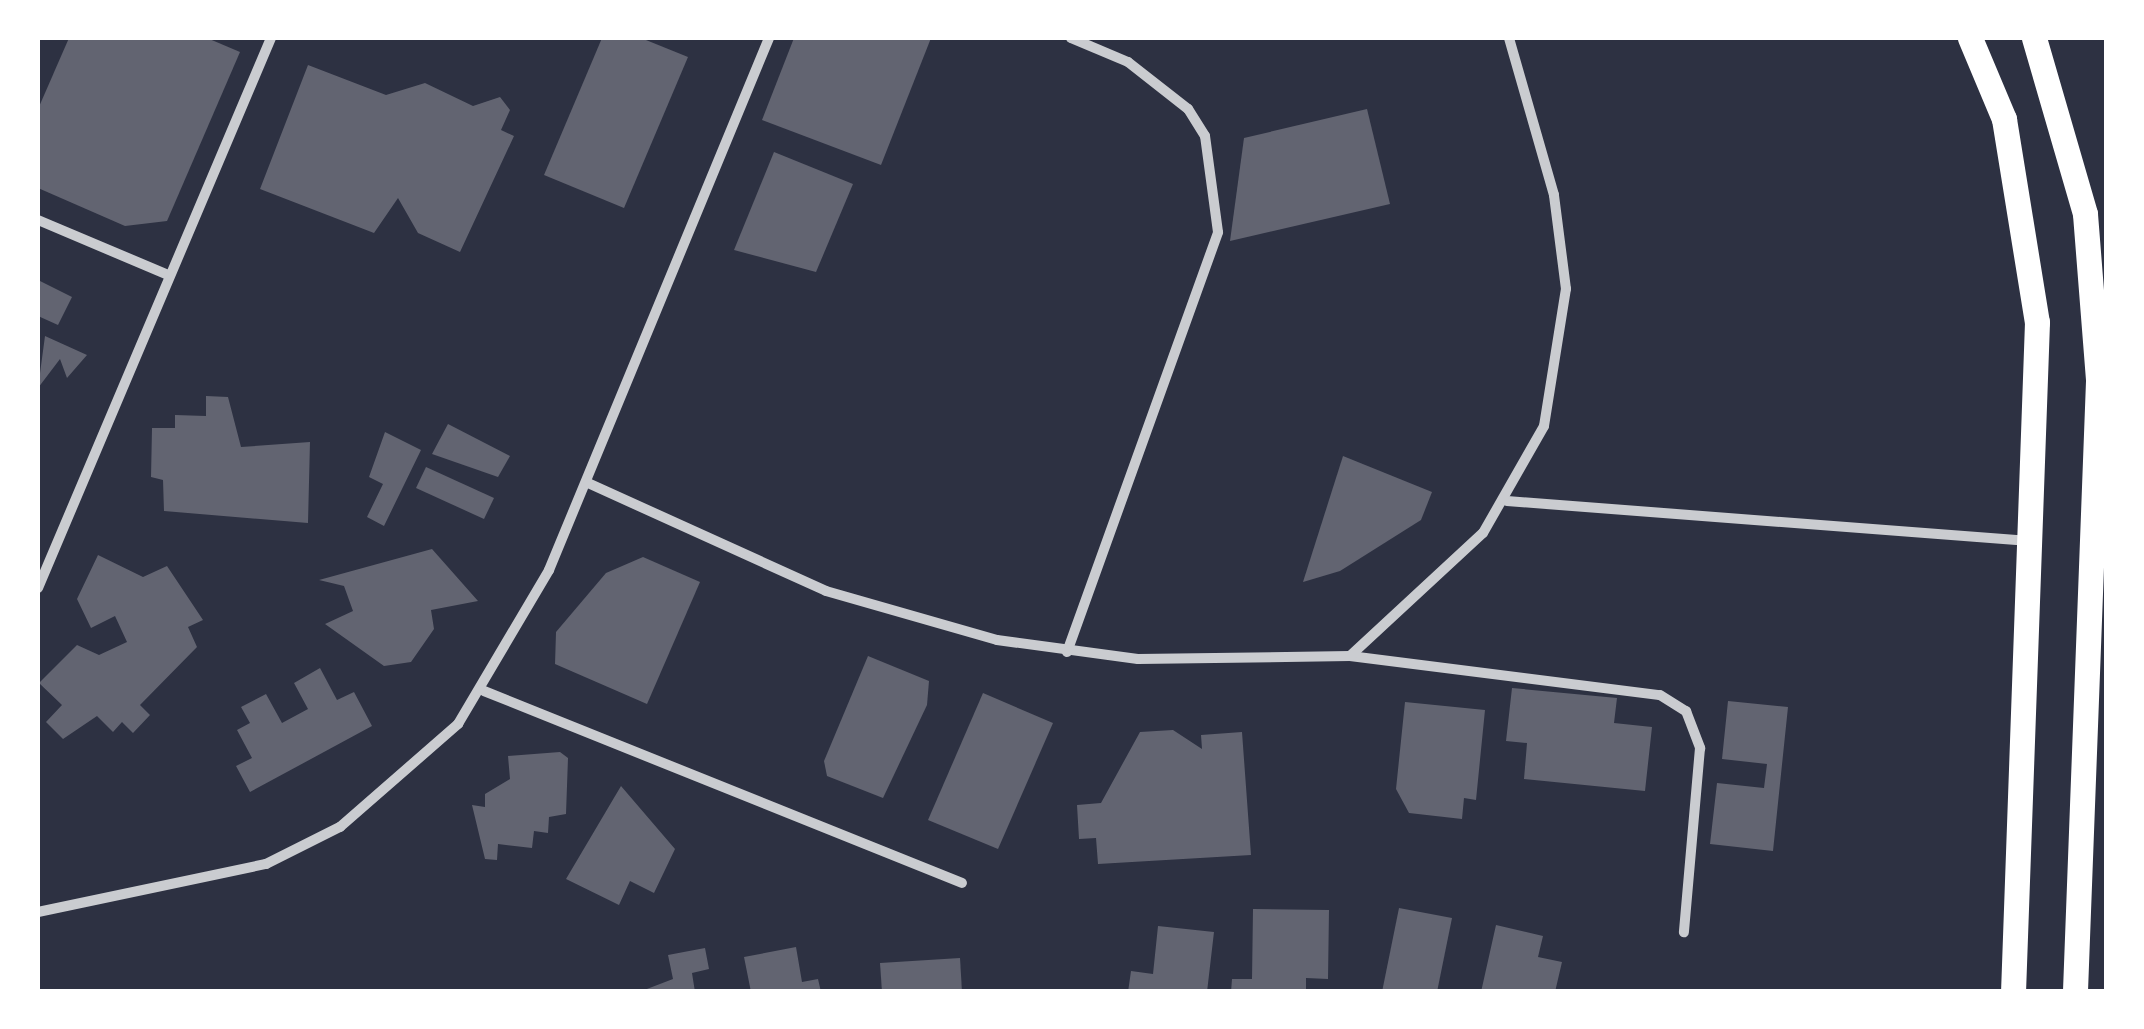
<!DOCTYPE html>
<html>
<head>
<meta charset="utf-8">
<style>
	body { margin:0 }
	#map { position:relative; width:2144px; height:1029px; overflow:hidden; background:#2d3142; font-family:Bitter,serif }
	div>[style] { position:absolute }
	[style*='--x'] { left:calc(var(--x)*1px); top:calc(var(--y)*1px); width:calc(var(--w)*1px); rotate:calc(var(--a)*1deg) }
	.building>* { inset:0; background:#626471 }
	.minor>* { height:10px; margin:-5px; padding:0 5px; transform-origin:5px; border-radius:5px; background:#caccd0 }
	.primary>* { height:25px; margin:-12.5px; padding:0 12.5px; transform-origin:12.5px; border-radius:12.5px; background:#fff }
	span { translate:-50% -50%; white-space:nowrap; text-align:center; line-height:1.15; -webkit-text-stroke:9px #fff; paint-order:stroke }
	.frame { position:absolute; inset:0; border:40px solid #fff; pointer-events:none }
</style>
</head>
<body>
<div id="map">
	<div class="building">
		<div style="clip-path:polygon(69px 38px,207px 38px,240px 52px,167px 221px,125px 226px,38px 188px,38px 109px)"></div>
		<div style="clip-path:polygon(602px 38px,641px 38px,688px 57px,624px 208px,544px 175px)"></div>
		<div style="clip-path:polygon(794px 38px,931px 38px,881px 165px,762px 120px)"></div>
		<div style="clip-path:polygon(308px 65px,386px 95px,425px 83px,473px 106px,500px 97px,510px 110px,501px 130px,514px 136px,460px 252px,418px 233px,398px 198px,374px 233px,260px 189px)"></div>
		<div style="clip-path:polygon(1367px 109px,1390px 204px,1230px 241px,1244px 138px)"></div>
		<div style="clip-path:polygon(774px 152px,853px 184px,816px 272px,734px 250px)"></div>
		<div style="clip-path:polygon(38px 280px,72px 297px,58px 325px,38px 316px)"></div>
		<div style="clip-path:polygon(45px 336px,87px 355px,67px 378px,60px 359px,38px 388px)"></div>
		<div style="clip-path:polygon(206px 396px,228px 397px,241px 447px,310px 442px,308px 523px,164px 511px,163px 480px,151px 477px,152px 428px,175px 428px,175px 415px,206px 416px)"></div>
		<div style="clip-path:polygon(448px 424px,510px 456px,498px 477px,432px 454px)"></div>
		<div style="clip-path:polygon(385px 432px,421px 450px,384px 526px,367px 517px,383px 484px,369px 477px)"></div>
		<div style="clip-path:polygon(1343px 456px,1432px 492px,1421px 520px,1340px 571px,1303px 582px)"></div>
		<div style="clip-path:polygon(426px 467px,494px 498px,484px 519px,416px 488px)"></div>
		<div style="clip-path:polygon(432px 549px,478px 601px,431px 610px,434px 629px,411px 662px,384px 666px,325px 624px,353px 611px,344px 586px,319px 580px)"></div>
		<div style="clip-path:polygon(98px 555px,143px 577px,167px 566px,203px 620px,188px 627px,197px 647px,140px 705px,150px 715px,133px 733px,122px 722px,113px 732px,97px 716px,63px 739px,46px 722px,62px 705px,39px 683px,77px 645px,99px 655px,127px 642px,115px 616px,91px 628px,77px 599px)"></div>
		<div style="clip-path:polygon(643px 557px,700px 582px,647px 704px,555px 664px,556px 632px,606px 573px)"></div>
		<div style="clip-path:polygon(868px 656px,929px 681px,927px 705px,883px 798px,827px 776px,824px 761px)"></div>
		<div style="clip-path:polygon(320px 668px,337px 700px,354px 692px,372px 726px,250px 792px,236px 766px,252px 758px,237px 730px,250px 723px,241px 707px,266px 694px,282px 723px,308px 709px,294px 683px)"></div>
		<div style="clip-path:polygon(1512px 688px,1617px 698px,1614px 723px,1652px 727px,1645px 791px,1524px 779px,1527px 743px,1506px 741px)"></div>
		<div style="clip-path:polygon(983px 693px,1053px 723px,998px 849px,928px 820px)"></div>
		<div style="clip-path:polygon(1728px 701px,1788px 707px,1773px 851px,1710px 844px,1717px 783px,1764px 788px,1767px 764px,1722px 759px)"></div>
		<div style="clip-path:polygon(1405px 702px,1485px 710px,1476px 800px,1464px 798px,1462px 819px,1409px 813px,1396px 789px)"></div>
		<div style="clip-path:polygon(1173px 730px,1202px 749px,1201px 735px,1242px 732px,1251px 855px,1098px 864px,1096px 838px,1079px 839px,1077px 805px,1101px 803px,1140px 732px)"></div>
		<div style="clip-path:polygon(560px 752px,568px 758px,566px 814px,549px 817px,548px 833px,534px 831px,532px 848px,498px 844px,497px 860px,485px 859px,472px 805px,485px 807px,485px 794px,510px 779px,508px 756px)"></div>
		<div style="clip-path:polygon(621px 786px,675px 849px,654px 893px,630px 881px,619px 905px,566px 879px)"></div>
		<div style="clip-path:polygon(1399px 908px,1452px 918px,1437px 992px,1382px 992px)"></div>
		<div style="clip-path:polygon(1253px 909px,1329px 910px,1328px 979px,1306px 978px,1306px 992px,1231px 992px,1232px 979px,1252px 979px)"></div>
		<div style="clip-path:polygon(1496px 925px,1543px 936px,1538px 957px,1562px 962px,1555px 992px,1481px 992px)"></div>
		<div style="clip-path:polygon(1158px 926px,1214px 932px,1207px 992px,1128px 992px,1131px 971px,1153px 974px)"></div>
		<div style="clip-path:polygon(796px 947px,802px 982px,818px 979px,821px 992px,751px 992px,744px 957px)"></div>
		<div style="clip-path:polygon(705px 948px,709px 969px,692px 973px,695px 992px,639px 992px,673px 979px,668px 955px)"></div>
		<div style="clip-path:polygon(960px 958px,962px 992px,882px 992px,880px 963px)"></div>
	</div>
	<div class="minor">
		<div style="--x:38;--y:220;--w:141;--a:22.9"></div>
		<div style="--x:588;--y:483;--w:261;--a:24.4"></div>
		<div style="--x:826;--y:591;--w:178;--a:16"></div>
		<div style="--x:997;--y:640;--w:142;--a:7.7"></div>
		<div style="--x:1138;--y:659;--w:212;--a:-0.8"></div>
		<div style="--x:1350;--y:656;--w:312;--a:7.2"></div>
		<div style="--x:1660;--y:695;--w:31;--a:32"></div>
		<div style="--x:1686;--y:711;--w:40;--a:69"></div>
		<div style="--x:1700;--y:748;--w:185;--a:95"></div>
		<div style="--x:1507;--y:501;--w:524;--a:4.38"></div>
		<div style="--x:38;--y:588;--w:597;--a:-67.04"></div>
		<div style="--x:1067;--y:652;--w:446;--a:-70.2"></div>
		<div style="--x:1218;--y:232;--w:97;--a:-97.7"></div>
		<div style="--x:1205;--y:136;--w:32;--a:-122"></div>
		<div style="--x:1188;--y:109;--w:76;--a:-141.9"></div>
		<div style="--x:1128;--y:62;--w:62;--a:-157.2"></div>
		<div style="--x:1350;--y:656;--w:181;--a:-42.8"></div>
		<div style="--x:1483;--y:533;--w:123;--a:-60.3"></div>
		<div style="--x:1544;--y:426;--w:139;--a:-80.9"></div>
		<div style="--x:1566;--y:289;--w:95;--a:-97.3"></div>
		<div style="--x:1554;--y:195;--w:163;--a:-106"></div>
		<div style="--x:484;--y:691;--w:515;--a:21.88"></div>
		<div style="--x:38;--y:912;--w:233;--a:-11.9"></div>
		<div style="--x:266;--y:864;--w:83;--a:-26.6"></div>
		<div style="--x:340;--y:827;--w:157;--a:-41.1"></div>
		<div style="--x:458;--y:724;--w:179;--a:-59.4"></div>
		<div style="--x:549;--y:570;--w:576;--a:-67.53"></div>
	</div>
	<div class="primary">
		<div style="--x:1970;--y:38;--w:88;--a:67.2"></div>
		<div style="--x:2004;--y:119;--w:206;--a:80.8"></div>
		<div style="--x:2037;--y:322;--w:670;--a:92.05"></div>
		<div style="--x:2034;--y:38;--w:183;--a:73.8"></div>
		<div style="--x:2085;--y:214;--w:168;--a:85.5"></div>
		<div style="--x:2098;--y:381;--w:611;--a:92.16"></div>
	</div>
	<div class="frame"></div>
</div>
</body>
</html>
